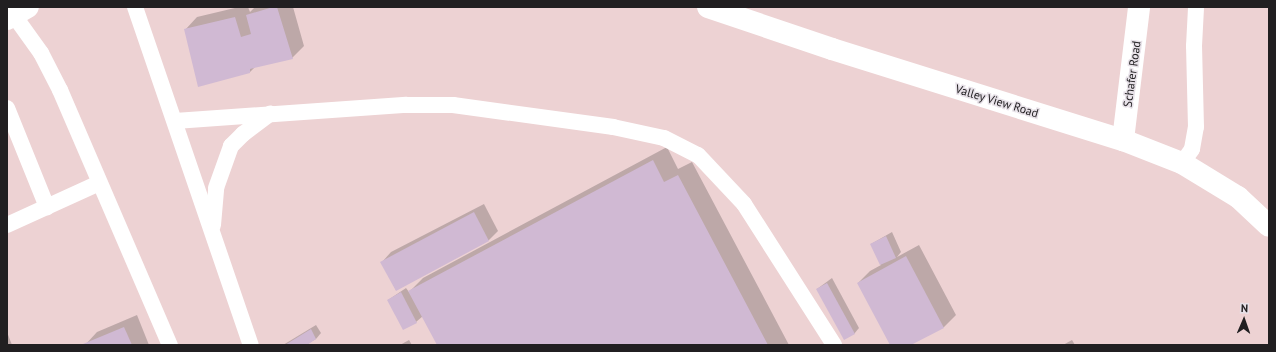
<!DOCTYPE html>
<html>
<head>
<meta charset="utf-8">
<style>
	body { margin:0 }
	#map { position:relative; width:1276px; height:352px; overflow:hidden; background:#e7e1e8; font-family:"PT Sans",sans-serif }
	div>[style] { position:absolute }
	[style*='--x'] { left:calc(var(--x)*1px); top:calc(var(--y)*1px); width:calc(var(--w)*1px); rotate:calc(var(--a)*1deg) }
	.commercial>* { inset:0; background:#edd2d3 }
	.shadow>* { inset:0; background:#0003 }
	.building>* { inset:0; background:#d0b9d3 }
	.service>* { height:16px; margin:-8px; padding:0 8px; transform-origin:8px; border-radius:8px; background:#fff }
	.minor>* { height:22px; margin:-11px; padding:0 11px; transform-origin:11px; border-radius:11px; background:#fff }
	span { translate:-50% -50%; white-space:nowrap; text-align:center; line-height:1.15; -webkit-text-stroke:3px #e7e1e8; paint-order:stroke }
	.street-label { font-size:12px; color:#211f21 }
	.frame { position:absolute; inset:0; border:8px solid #211f21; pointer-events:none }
	.north { position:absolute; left:1224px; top:300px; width:40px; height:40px; -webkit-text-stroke:3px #e7e1e8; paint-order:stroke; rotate:2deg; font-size:11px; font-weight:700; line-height:16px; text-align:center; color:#211f21 }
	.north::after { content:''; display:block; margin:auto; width:14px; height:18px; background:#211f21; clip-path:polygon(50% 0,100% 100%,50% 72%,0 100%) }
</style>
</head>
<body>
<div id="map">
	<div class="commercial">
		<div style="clip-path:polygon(7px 7px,1269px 7px,1269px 345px,7px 345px)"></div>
	</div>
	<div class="shadow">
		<div style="clip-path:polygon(239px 7px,248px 7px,250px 12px,255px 7px,293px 7px,304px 46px,292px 58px,255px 67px,250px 72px,185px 30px,197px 17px)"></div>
		<div style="clip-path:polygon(667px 147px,678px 169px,692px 162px,789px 345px,438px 345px,423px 316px,416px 322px,388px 300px,406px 288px,409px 292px,423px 278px)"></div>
		<div style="clip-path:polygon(484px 204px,498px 231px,489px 240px,396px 290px,382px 262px,391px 252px)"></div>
		<div style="clip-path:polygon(892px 232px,901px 252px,897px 257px,919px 245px,956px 315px,944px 327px,909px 345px,891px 345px,858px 283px,870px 271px,881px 265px,871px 244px)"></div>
		<div style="clip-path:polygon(832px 278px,859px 328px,854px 334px,817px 289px)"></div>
		<div style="clip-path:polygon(137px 315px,149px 345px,85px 345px,97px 332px)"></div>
		<div style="clip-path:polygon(316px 325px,321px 333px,316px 339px,305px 345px,283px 345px)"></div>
		<div style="clip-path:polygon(7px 332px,12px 345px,7px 345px)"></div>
		<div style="clip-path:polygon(409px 340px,412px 345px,400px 345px)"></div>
		<div style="clip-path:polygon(1072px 340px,1075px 345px,1063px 345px)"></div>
	</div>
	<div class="building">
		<div style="clip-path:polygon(273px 7px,277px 7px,293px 59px,250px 69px,250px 73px,198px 87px,184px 29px,235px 17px,241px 37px,251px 34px,246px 15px)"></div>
		<div style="clip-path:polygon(653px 160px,664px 182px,678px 175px,768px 345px,437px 345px,408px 291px)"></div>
		<div style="clip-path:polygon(474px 212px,489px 241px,396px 291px,380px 262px)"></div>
		<div style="clip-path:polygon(886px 236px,896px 258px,880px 265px,870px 244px)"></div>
		<div style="clip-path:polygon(906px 256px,944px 328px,911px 345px,890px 345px,857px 283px)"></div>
		<div style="clip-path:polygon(827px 283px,855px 334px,844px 340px,816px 289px)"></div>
		<div style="clip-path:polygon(401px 292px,417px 323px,403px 330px,387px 300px)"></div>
		<div style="clip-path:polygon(124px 327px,132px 345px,84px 345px,83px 344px)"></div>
		<div style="clip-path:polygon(311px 329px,316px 339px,307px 345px,285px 345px)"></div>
	</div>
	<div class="service">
		<div style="--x:135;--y:7;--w:357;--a:71.1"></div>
		<div style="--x:13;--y:14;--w:48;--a:54.3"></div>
		<div style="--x:41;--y:53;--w:42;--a:62.8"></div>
		<div style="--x:60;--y:90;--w:278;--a:66.7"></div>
		<div style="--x:7;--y:108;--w:107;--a:68"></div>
		<div style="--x:175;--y:121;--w:232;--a:-4"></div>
		<div style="--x:406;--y:105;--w:47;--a:0"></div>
		<div style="--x:453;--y:105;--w:162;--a:7.8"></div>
		<div style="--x:613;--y:127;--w:52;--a:12.2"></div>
		<div style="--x:664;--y:138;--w:38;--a:27"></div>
		<div style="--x:698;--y:155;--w:67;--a:46.8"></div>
		<div style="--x:744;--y:204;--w:167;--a:57.4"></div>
		<div style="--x:1182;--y:163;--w:17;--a:-54"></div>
		<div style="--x:1192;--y:149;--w:22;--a:-80"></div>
		<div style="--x:1196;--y:127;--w:81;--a:-91.4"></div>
		<div style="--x:1194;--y:46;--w:39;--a:-87"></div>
		<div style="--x:7;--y:225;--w:101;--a:-24.5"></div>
		<div style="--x:213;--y:225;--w:37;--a:-85"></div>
		<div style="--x:216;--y:188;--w:45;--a:-70.3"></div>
		<div style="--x:231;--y:146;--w:17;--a:-45"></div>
		<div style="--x:243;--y:134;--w:34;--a:-37"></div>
	</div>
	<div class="minor">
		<div style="--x:708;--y:7;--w:131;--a:18.7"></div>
		<div style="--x:832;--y:49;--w:305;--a:17.4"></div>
		<div style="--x:1123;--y:140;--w:63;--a:21.3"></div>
		<div style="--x:1182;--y:163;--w:66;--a:31.3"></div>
		<div style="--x:1238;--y:197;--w:42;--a:43.1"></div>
		<div style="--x:7;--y:19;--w:24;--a:-30"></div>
		<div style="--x:1123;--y:140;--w:134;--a:-83.1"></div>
	</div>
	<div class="street-label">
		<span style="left:1132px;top:74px;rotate:-82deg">Schafer Road</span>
		<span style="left:997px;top:101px;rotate:17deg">Valley View Road</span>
	</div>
	<div class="frame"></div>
	<div class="north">N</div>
</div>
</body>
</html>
